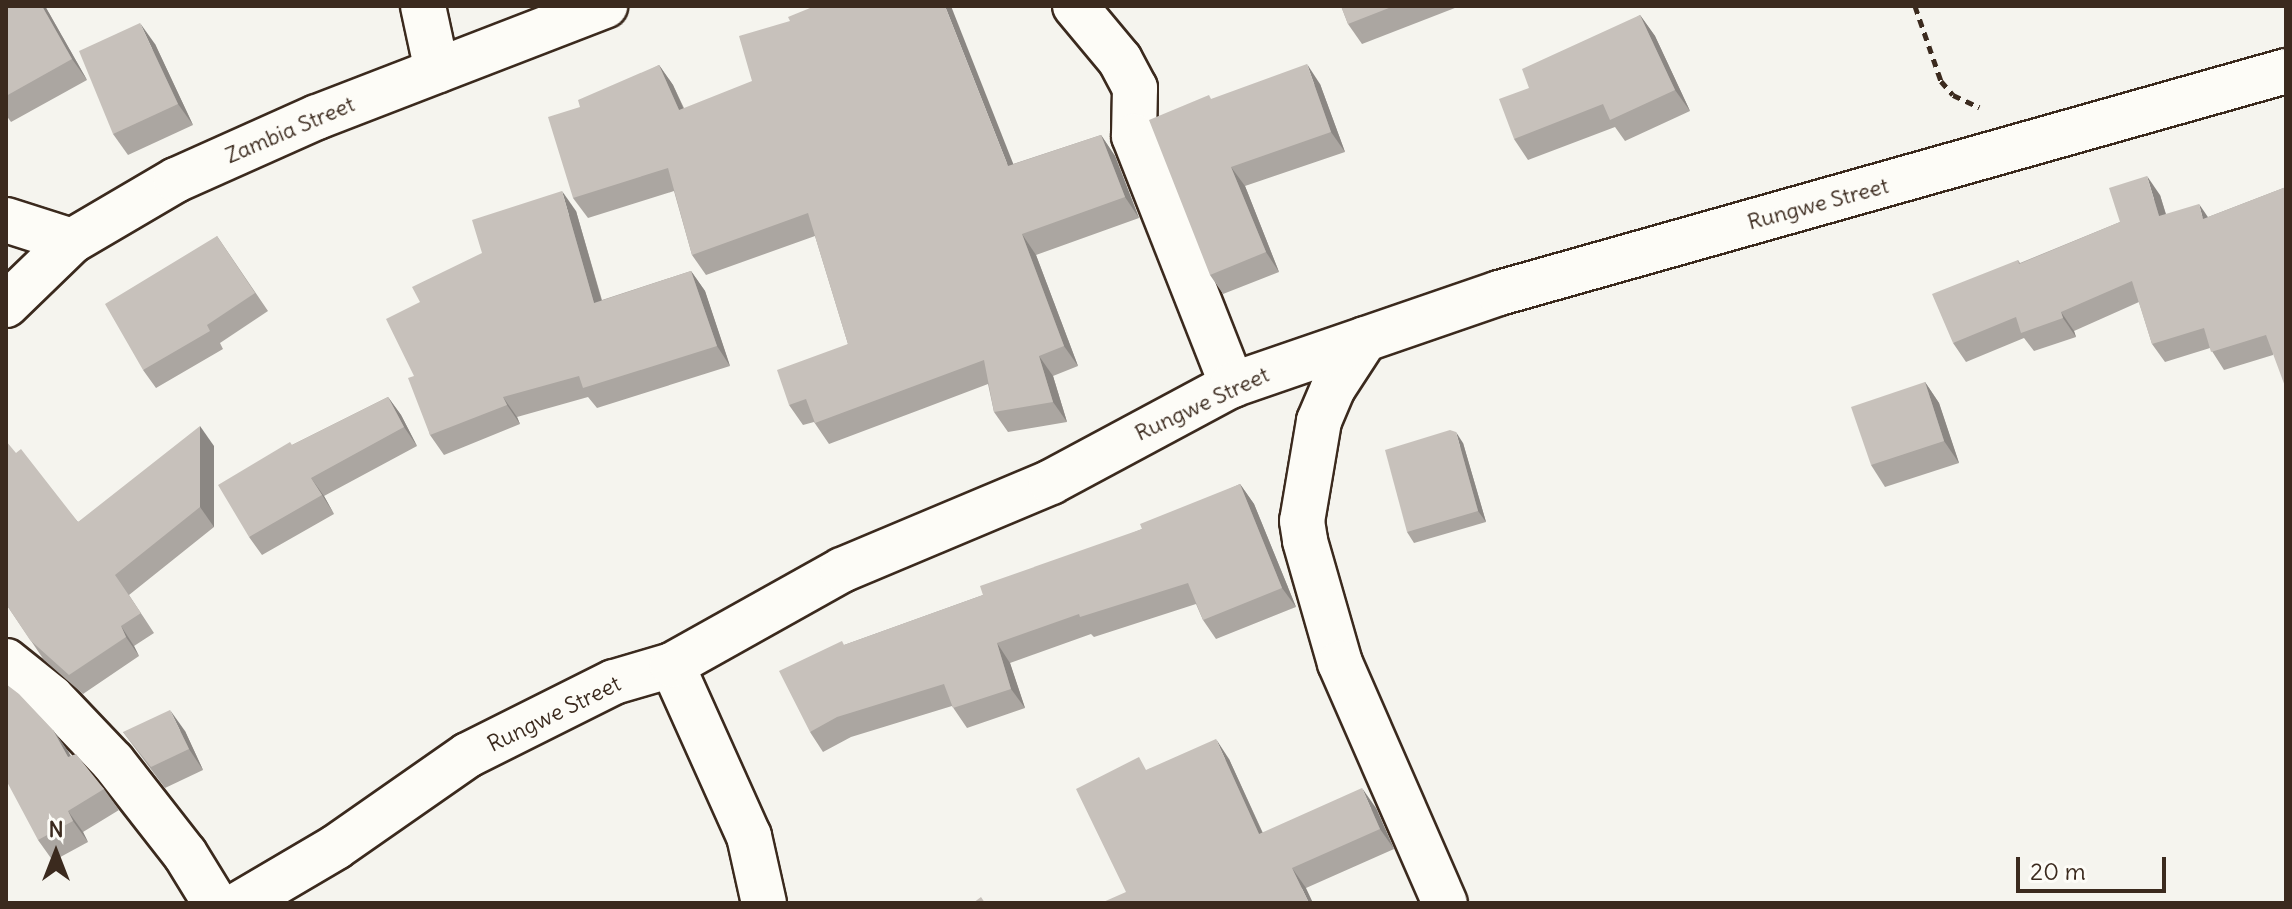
<!DOCTYPE html>
<html>
<head>
<meta charset="utf-8">
<style>
	body { margin:0 }
	#map { position:relative; width:2292px; height:909px; overflow:hidden; background:#f5f4ee; font-family:Delius,sans-serif }
	div>[style] { position:absolute }
	[style*='--x'] { left:calc(var(--x)*1px); top:calc(var(--y)*1px); width:calc(var(--w)*1px); rotate:calc(var(--a)*1deg) }
	.path>* { height:5px; margin-top:-2.5px; transform-origin:0; background:repeating-linear-gradient(90deg,#3b2a1e 0 8px,transparent 0 14px) }
	.roads { filter:drop-shadow(2px 0 #3b2a1e) drop-shadow(-2px 0 #3b2a1e) drop-shadow(0 2px #3b2a1e) drop-shadow(0 -2px #3b2a1e) }
	.street>* { height:44px; margin:-22px; padding:0 22px; transform-origin:22px; border-radius:22px; background:#fdfcf7 }
	.wall>* { inset:0; background:#aba6a1 }
	.shaded-wall>* { inset:0; background:#8b8783 }
	.building>* { inset:0; background:#c7c1bb }
	span { translate:-50% -50%; white-space:nowrap; text-align:center; line-height:1.15; -webkit-text-stroke:6px #fdfcf7; paint-order:stroke }
	.street-label { font-size:22px; color:#3b2a1e }
	.frame { position:absolute; inset:0; border:8px solid #3b2a1e; pointer-events:none }
	.north { position:absolute; left:16px; top:813px; width:80px; height:80px; -webkit-text-stroke:6px #fdfcf7; paint-order:stroke; rotate:0deg; font-size:22px; font-weight:700; line-height:32px; text-align:center; color:#3b2a1e }
	.north::after { content:''; display:block; margin:auto; width:28px; height:36px; background:#3b2a1e; clip-path:polygon(50% 0,100% 100%,50% 72%,0 100%) }
	.scale { position:absolute; left:2016px; top:857px; width:150px; height:36px; box-sizing:border-box; border:4px solid #3b2a1e; border-top:0; padding-left:10px; font-size:24px; line-height:28px; white-space:nowrap; color:#3b2a1e; -webkit-text-stroke:6px #fdfcf7; paint-order:stroke }
</style>
</head>
<body>
<div id="map">
	<div class="path">
		<div style="--x:1915;--y:6;--w:79;--a:70.9"></div>
		<div style="--x:1941;--y:81;--w:18;--a:49"></div>
		<div style="--x:1953;--y:95;--w:29;--a:25"></div>
	</div>
	<div class="roads">
		<div class="street">
			<div style="--x:423;--y:6;--w:66;--a:77.8"></div>
			<div style="--x:1075;--y:6;--w:70;--a:50.2"></div>
			<div style="--x:1120;--y:60;--w:32;--a:62"></div>
			<div style="--x:1135;--y:88;--w:48;--a:91.2"></div>
			<div style="--x:1134;--y:136;--w:268;--a:68.5"></div>
			<div style="--x:6;--y:220;--w:69;--a:17.7"></div>
			<div style="--x:6;--y:305;--w:92;--a:-44.1"></div>
			<div style="--x:72;--y:241;--w:121;--a:-30.4"></div>
			<div style="--x:176;--y:180;--w:154;--a:-24.1"></div>
			<div style="--x:317;--y:117;--w:309;--a:-21.1"></div>
			<div style="--x:1365;--y:339;--w:59;--a:123.1"></div>
			<div style="--x:1333;--y:388;--w:36;--a:113"></div>
			<div style="--x:1319;--y:421;--w:101;--a:99.6"></div>
			<div style="--x:1302;--y:521;--w:20;--a:81"></div>
			<div style="--x:1305;--y:541;--w:127;--a:74"></div>
			<div style="--x:1340;--y:663;--w:262;--a:66.4"></div>
			<div style="--x:6;--y:661;--w:58;--a:38.7"></div>
			<div style="--x:51;--y:697;--w:90;--a:46.4"></div>
			<div style="--x:113;--y:762;--w:117;--a:52"></div>
			<div style="--x:185;--y:854;--w:57;--a:58.5"></div>
			<div style="--x:672;--y:665;--w:188;--a:65.8"></div>
			<div style="--x:749;--y:836;--w:69;--a:77.4"></div>
			<div style="--x:241;--y:903;--w:110;--a:-30.5"></div>
			<div style="--x:336;--y:847;--w:161;--a:-34.9"></div>
			<div style="--x:468;--y:755;--w:163;--a:-26.6"></div>
			<div style="--x:614;--y:682;--w:60;--a:-16.3"></div>
			<div style="--x:672;--y:665;--w:195;--a:-29.2"></div>
			<div style="--x:842;--y:570;--w:227;--a:-22.8"></div>
			<div style="--x:1051;--y:482;--w:205;--a:-28.2"></div>
			<div style="--x:1232;--y:385;--w:282;--a:-19"></div>
			<div style="--x:1499;--y:293;--w:818;--a:-15.75"></div>
		</div>
	</div>
	<div class="wall">
		<div style="clip-path:polygon(6px 6px,45px 6px,87px 80px,11px 122px,6px 115px)"></div>
		<div style="clip-path:polygon(1341px 6px,1460px 6px,1362px 44px,1348px 24px)"></div>
		<div style="clip-path:polygon(1640px 15px,1655px 36px,1690px 111px,1625px 141px,1615px 127px,1528px 160px,1514px 139px,1529px 88px)"></div>
		<div style="clip-path:polygon(155px 44px,193px 125px,128px 155px,113px 134px)"></div>
		<div style="clip-path:polygon(659px 65px,673px 85px,684px 108px,1013px 164px,1101px 135px,1115px 156px,1139px 218px,1036px 255px,1078px 366px,1053px 376px,1067px 422px,1008px 432px,994px 412px,988px 384px,829px 444px,814px 422px,803px 425px,789px 405px,848px 344px,815px 236px,706px 275px,692px 255px,674px 191px,588px 218px,573px 198px,580px 107px)"></div>
		<div style="clip-path:polygon(1320px 84px,1345px 152px,1245px 186px,1279px 272px,1223px 294px,1210px 275px,1212px 99px)"></div>
		<div style="clip-path:polygon(2286px 187px,2273px 355px,2224px 370px,2210px 348px,2165px 362px,2152px 344px,2139px 302px,2074px 331px,2076px 337px,2034px 351px,2024px 338px,1966px 362px,1953px 343px,2018px 260px,2020px 263px,2120px 222px,2160px 195px,2166px 214px,2208px 217px)"></div>
		<div style="clip-path:polygon(576px 211px,602px 300px,691px 271px,705px 291px,730px 366px,597px 408px,588px 397px,517px 417px,520px 424px,444px 455px,430px 435px,414px 376px,420px 302px)"></div>
		<div style="clip-path:polygon(217px 236px,268px 311px,220px 343px,223px 349px,156px 388px,143px 370px)"></div>
		<div style="clip-path:polygon(1925px 382px,1939px 403px,1959px 463px,1885px 487px,1871px 465px)"></div>
		<div style="clip-path:polygon(388px 397px,401px 415px,417px 446px,324px 496px,334px 514px,262px 555px,249px 537px,292px 445px)"></div>
		<div style="clip-path:polygon(1463px 443px,1486px 522px,1414px 543px,1407px 532px)"></div>
		<div style="clip-path:polygon(214px 446px,214px 527px,129px 595px,154px 633px,134px 646px,139px 656px,83px 694px,44px 660px,6px 604px,16px 453px,78px 522px)"></div>
		<div style="clip-path:polygon(1240px 484px,1254px 504px,1296px 607px,1216px 639px,1203px 620px,1196px 604px,1094px 637px,1091px 634px,1010px 663px,1025px 708px,967px 728px,952px 706px,851px 737px,823px 752px,810px 732px,844px 645px,983px 595px,1142px 529px)"></div>
		<div style="clip-path:polygon(53px 730px,71px 756px,104px 789px,119px 810px,83px 832px,88px 842px,53px 861px,38px 840px)"></div>
		<div style="clip-path:polygon(185px 731px,203px 770px,165px 788px,123px 732px)"></div>
		<div style="clip-path:polygon(1229px 759px,1263px 833px,1376px 808px,1394px 849px,1306px 888px,1126px 892px,1148px 769px)"></div>
	</div>
	<div class="shaded-wall">
		<div style="clip-path:polygon(42px 6px,45px 6px,87px 80px,72px 59px)"></div>
		<div style="clip-path:polygon(945px 6px,951px 6px,1022px 186px,1008px 166px)"></div>
		<div style="clip-path:polygon(1640px 15px,1655px 36px,1690px 111px,1675px 90px)"></div>
		<div style="clip-path:polygon(140px 23px,155px 44px,193px 125px,178px 104px)"></div>
		<div style="clip-path:polygon(1307px 64px,1320px 84px,1345px 152px,1331px 132px)"></div>
		<div style="clip-path:polygon(659px 65px,673px 85px,693px 130px,679px 110px)"></div>
		<div style="clip-path:polygon(1101px 135px,1115px 156px,1139px 218px,1125px 197px)"></div>
		<div style="clip-path:polygon(1231px 167px,1245px 186px,1279px 272px,1266px 252px)"></div>
		<div style="clip-path:polygon(2147px 176px,2160px 195px,2172px 235px,2159px 216px)"></div>
		<div style="clip-path:polygon(562px 191px,576px 211px,608px 323px,594px 303px)"></div>
		<div style="clip-path:polygon(2199px 204px,2212px 223px,2203px 219px)"></div>
		<div style="clip-path:polygon(1022px 234px,1036px 255px,1078px 366px,1064px 346px)"></div>
		<div style="clip-path:polygon(691px 271px,705px 291px,730px 366px,717px 346px)"></div>
		<div style="clip-path:polygon(2061px 312px,2074px 331px,2076px 337px,2063px 318px)"></div>
		<div style="clip-path:polygon(1039px 356px,1053px 376px,1067px 422px,1053px 402px)"></div>
		<div style="clip-path:polygon(1925px 382px,1939px 403px,1959px 463px,1944px 441px)"></div>
		<div style="clip-path:polygon(388px 397px,401px 415px,417px 446px,404px 427px)"></div>
		<div style="clip-path:polygon(503px 397px,517px 417px,520px 424px,507px 405px)"></div>
		<div style="clip-path:polygon(200px 426px,214px 446px,214px 527px,200px 507px)"></div>
		<div style="clip-path:polygon(1456px 432px,1463px 443px,1486px 522px,1478px 511px)"></div>
		<div style="clip-path:polygon(311px 478px,324px 496px,334px 514px,322px 495px)"></div>
		<div style="clip-path:polygon(1240px 484px,1254px 504px,1296px 607px,1282px 588px)"></div>
		<div style="clip-path:polygon(121px 626px,134px 646px,139px 656px,126px 637px)"></div>
		<div style="clip-path:polygon(997px 643px,1010px 663px,1025px 708px,1011px 689px)"></div>
		<div style="clip-path:polygon(170px 710px,185px 731px,203px 770px,189px 749px)"></div>
		<div style="clip-path:polygon(53px 730px,68px 751px,82px 778px,68px 757px)"></div>
		<div style="clip-path:polygon(1216px 739px,1229px 759px,1272px 854px,1259px 834px)"></div>
		<div style="clip-path:polygon(1362px 788px,1376px 808px,1394px 849px,1380px 829px)"></div>
		<div style="clip-path:polygon(68px 811px,83px 832px,88px 842px,73px 821px)"></div>
		<div style="clip-path:polygon(1292px 868px,1306px 888px,1313px 903px,1309px 903px)"></div>
	</div>
	<div class="building">
		<div style="clip-path:polygon(6px 6px,42px 6px,72px 59px,6px 96px)"></div>
		<div style="clip-path:polygon(815px 6px,945px 6px,1008px 166px,1101px 135px,1125px 197px,1022px 234px,1064px 346px,1039px 356px,1053px 402px,994px 412px,984px 360px,815px 423px,806px 399px,789px 405px,777px 370px,848px 344px,808px 213px,692px 255px,668px 168px,573px 198px,548px 117px,580px 107px,578px 100px,659px 65px,679px 110px,752px 81px,739px 36px,790px 21px,788px 17px)"></div>
		<div style="clip-path:polygon(1341px 6px,1394px 6px,1348px 24px)"></div>
		<div style="clip-path:polygon(1640px 15px,1675px 90px,1610px 120px,1603px 104px,1514px 139px,1499px 99px,1529px 88px,1522px 69px)"></div>
		<div style="clip-path:polygon(140px 23px,178px 104px,113px 134px,79px 51px)"></div>
		<div style="clip-path:polygon(1307px 64px,1331px 132px,1231px 167px,1266px 252px,1210px 275px,1149px 120px,1209px 95px,1211px 99px)"></div>
		<div style="clip-path:polygon(2147px 176px,2159px 216px,2199px 204px,2203px 219px,2286px 187px,2286px 389px,2266px 335px,2211px 352px,2204px 328px,2152px 344px,2132px 281px,2061px 312px,2063px 318px,2021px 333px,2016px 317px,1953px 343px,1932px 294px,2018px 260px,2019px 264px,2120px 222px,2109px 188px)"></div>
		<div style="clip-path:polygon(562px 191px,594px 303px,691px 271px,717px 346px,583px 388px,579px 376px,503px 397px,507px 405px,430px 435px,408px 378px,414px 376px,386px 319px,420px 302px,412px 287px,482px 253px,472px 220px)"></div>
		<div style="clip-path:polygon(217px 236px,255px 293px,207px 325px,210px 331px,143px 370px,105px 304px)"></div>
		<div style="clip-path:polygon(1925px 382px,1944px 441px,1871px 465px,1851px 407px)"></div>
		<div style="clip-path:polygon(388px 397px,404px 427px,311px 478px,322px 495px,249px 537px,218px 485px,290px 442px,292px 445px)"></div>
		<div style="clip-path:polygon(200px 426px,200px 507px,115px 575px,141px 613px,121px 626px,126px 637px,69px 675px,30px 640px,6px 604px,6px 441px,16px 453px,21px 449px,78px 522px)"></div>
		<div style="clip-path:polygon(1450px 430px,1456px 432px,1478px 511px,1407px 532px,1385px 450px)"></div>
		<div style="clip-path:polygon(1240px 484px,1282px 588px,1203px 620px,1188px 583px,1080px 617px,1079px 614px,997px 643px,1011px 689px,953px 708px,944px 684px,837px 717px,810px 732px,779px 671px,842px 641px,844px 645px,983px 595px,980px 586px,1142px 529px,1140px 524px)"></div>
		<div style="clip-path:polygon(6px 684px,19px 694px,53px 730px,68px 757px,76px 754px,104px 789px,68px 811px,73px 821px,38px 840px,6px 780px)"></div>
		<div style="clip-path:polygon(170px 710px,189px 749px,151px 767px,123px 732px)"></div>
		<div style="clip-path:polygon(1216px 739px,1259px 834px,1362px 788px,1380px 829px,1292px 868px,1309px 903px,1101px 903px,1126px 892px,1076px 789px,1139px 757px,1146px 770px)"></div>
		<div style="clip-path:polygon(981px 897px,985px 903px,973px 903px)"></div>
	</div>
	<div class="street-label">
		<span style="left:290px;top:130px;rotate:-23deg">Zambia Street</span>
		<span style="left:1818px;top:204px;rotate:-15deg">Rungwe Street</span>
		<span style="left:1202px;top:404px;rotate:-25deg">Rungwe Street</span>
		<span style="left:554px;top:714px;rotate:-26deg">Rungwe Street</span>
	</div>
	<div class="frame"></div>
	<div class="north">N</div>
	<div class="scale">20 m</div>
</div>
</body>
</html>
